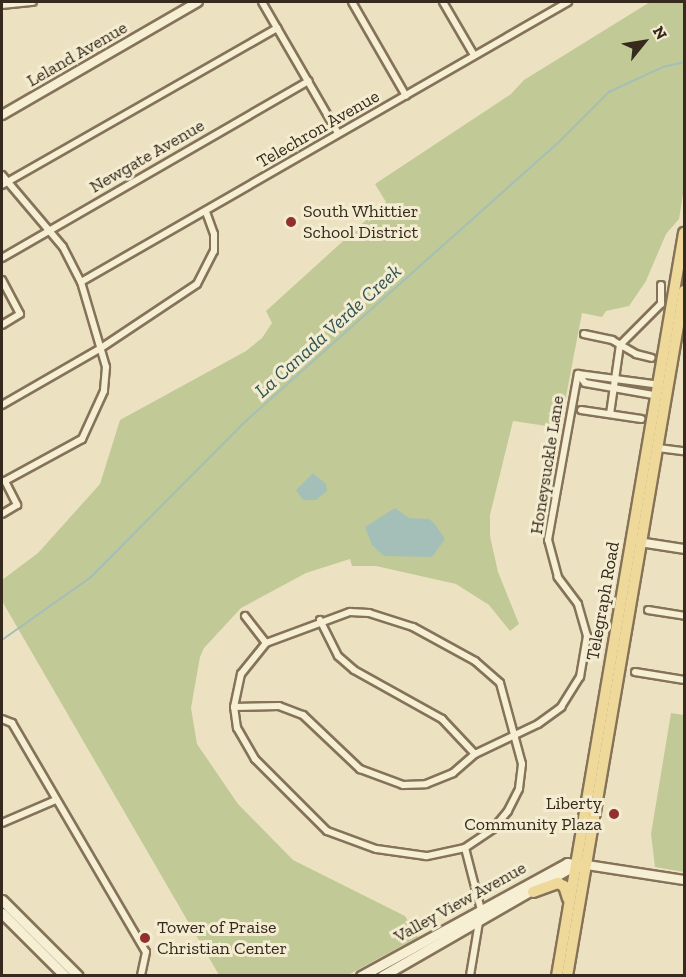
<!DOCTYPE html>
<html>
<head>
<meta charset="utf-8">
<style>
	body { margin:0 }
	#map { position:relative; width:686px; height:977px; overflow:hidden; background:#ece2c1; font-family:"Zilla Slab",serif }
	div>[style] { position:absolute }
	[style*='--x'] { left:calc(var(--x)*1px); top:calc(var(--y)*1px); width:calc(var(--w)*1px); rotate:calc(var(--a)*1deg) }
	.green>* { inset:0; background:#c1ca96 }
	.water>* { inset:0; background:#a4bfb8 }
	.stream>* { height:1.5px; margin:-0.75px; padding:0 0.75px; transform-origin:0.75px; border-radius:0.75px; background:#a4bfb8 }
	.roads { filter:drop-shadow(2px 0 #857359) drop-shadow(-2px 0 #857359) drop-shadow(0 2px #857359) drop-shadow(0 -2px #857359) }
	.minor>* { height:6px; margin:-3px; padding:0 3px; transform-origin:3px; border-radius:3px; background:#f7efd4 }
	.tertiary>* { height:8px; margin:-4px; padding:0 4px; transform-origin:4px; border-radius:4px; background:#f7efd4 }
	.secondary>* { height:9px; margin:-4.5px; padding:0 4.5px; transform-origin:4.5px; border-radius:4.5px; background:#f7efd4 }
	.primary>* { height:10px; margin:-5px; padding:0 5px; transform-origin:5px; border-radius:5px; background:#efd99a }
	.dots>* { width:16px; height:16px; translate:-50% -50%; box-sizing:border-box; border:3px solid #f4ecd1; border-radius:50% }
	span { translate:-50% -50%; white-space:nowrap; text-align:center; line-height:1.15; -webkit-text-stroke:6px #f4ecd1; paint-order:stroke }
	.street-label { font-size:18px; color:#352a1d }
	.poi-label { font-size:18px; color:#352a1d }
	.left { translate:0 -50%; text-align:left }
	.right { translate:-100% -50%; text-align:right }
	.water-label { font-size:20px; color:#2d5555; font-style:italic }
	.frame { position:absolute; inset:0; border:3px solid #352a1d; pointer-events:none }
	.north { position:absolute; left:614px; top:12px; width:60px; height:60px; -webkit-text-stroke:4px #f4ecd1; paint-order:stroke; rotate:60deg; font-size:16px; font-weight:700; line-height:24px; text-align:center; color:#352a1d }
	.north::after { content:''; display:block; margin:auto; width:21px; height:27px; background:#352a1d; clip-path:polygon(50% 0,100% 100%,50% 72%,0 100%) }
</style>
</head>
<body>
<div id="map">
	<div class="green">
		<div style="clip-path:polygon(650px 2px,684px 2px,684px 188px,679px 219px,666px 234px,646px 281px,629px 306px,606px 311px,602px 317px,582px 313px,560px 428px,513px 421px,490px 515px,490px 536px,498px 572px,519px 624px,510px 631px,489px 605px,456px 584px,376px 566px,352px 566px,350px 559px,306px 573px,241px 608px,204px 648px,200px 657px,191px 708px,197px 744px,238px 804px,293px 860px,405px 916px,418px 937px,348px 975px,219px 975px,2px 601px,2px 580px,38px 553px,100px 484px,120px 420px,246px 351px,262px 338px,272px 323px,266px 311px,386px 202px,375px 184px,511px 94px,524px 80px)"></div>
		<div style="clip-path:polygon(671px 713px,684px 715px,684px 872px,655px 867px,651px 834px)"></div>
	</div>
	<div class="water">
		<div style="clip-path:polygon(313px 473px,326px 484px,327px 491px,316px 500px,303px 500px,296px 490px)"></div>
		<div style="clip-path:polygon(395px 508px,409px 518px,429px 519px,434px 523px,445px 539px,432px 557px,384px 556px,372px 545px,365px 527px)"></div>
	</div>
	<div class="stream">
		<div style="--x:2;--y:640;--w:108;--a:-35.2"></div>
		<div style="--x:90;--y:578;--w:221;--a:-45.2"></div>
		<div style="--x:246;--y:421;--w:419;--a:-41.7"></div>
		<div style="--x:559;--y:142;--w:71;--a:-45"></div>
		<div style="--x:609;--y:92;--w:60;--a:-24.8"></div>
		<div style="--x:663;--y:67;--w:22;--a:-13"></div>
	</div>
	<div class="roads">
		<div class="minor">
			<div style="--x:262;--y:2;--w:151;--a:59.9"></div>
			<div style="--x:352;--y:2;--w:108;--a:60.1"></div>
			<div style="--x:443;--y:2;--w:61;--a:59.7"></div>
			<div style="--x:2;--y:5;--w:31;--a:-6"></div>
			<div style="--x:2;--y:175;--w:94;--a:49.7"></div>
			<div style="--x:63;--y:247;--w:39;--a:63"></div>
			<div style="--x:81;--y:282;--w:89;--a:73.6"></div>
			<div style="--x:106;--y:367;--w:24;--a:95"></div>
			<div style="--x:104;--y:391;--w:53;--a:114.6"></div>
			<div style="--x:82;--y:439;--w:88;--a:151.4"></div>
			<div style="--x:5;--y:481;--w:27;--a:63"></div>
			<div style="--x:17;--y:505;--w:17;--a:149"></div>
			<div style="--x:2;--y:185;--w:317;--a:-29.7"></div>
			<div style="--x:2;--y:258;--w:354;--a:-30"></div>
			<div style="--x:2;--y:280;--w:38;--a:62"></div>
			<div style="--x:20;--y:314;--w:21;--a:149"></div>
			<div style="--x:81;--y:282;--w:562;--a:-29.9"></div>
			<div style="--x:584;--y:334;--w:29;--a:12"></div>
			<div style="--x:612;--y:340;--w:28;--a:30"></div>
			<div style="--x:636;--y:354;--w:16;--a:14"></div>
			<div style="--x:578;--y:374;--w:11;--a:52"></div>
			<div style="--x:585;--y:383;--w:75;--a:10"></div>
			<div style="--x:578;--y:374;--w:83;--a:7.6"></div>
			<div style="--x:2;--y:405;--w:114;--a:-29.9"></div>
			<div style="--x:101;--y:348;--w:115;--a:-33.7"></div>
			<div style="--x:197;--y:284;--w:37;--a:-63"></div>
			<div style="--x:214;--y:251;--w:17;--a:-90"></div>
			<div style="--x:214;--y:234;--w:23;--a:-110"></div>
			<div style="--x:581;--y:410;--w:61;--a:8.5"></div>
			<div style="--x:610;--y:414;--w:70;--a:-81.8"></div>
			<div style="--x:620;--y:345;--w:58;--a:-45"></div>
			<div style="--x:661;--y:304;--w:19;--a:-90"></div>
			<div style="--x:658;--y:448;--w:26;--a:7"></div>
			<div style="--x:648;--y:610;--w:36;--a:9"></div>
			<div style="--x:350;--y:612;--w:19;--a:3"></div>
			<div style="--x:369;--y:613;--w:46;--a:17.7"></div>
			<div style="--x:413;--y:627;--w:71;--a:28.7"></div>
			<div style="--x:475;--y:661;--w:33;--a:41"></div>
			<div style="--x:500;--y:683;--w:84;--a:74.8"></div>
			<div style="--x:522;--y:764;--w:25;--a:97"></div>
			<div style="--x:519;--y:789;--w:25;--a:117"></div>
			<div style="--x:508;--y:811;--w:23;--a:130"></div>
			<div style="--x:493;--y:829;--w:34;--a:146"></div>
			<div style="--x:465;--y:848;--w:40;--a:168"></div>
			<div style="--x:426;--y:856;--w:50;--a:-172"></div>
			<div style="--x:376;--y:849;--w:52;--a:-159.8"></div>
			<div style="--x:327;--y:831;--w:102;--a:-135"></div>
			<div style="--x:255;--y:759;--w:36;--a:-120"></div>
			<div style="--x:237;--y:728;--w:21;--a:-98"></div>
			<div style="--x:234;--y:707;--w:34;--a:-78"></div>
			<div style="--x:241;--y:674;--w:40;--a:-51"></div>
			<div style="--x:266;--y:643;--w:90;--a:-20.3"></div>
			<div style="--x:245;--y:616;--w:34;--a:52"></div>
			<div style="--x:320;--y:620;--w:40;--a:63.4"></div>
			<div style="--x:338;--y:656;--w:21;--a:41"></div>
			<div style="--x:354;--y:670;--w:101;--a:29.1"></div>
			<div style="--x:442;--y:719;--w:48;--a:46.7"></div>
			<div style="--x:635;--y:672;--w:50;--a:9.3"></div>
			<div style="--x:234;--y:707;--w:45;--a:-1.3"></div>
			<div style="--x:279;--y:706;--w:26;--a:21"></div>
			<div style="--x:303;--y:715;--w:79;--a:43.5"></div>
			<div style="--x:360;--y:769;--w:46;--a:20.4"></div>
			<div style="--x:403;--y:785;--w:23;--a:-2"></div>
			<div style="--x:426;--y:784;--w:29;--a:-22"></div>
			<div style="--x:453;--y:773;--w:29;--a:-41"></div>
			<div style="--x:475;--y:754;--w:70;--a:-25.5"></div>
			<div style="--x:538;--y:724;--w:29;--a:-36"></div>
			<div style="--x:561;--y:707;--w:36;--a:-58"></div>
			<div style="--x:580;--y:677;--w:42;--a:-80.3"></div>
			<div style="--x:587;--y:636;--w:33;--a:-106"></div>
			<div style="--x:578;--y:604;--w:34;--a:-127"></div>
			<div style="--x:558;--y:577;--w:38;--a:-105"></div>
			<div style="--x:548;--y:540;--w:169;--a:-79.8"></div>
			<div style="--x:2;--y:719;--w:11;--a:22"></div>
			<div style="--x:12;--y:723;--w:265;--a:59.7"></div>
			<div style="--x:146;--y:952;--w:25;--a:102"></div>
			<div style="--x:2;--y:823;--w:59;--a:-23.1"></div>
			<div style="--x:465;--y:848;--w:64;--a:75.5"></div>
			<div style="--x:481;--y:910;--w:67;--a:99.5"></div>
		</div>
		<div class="tertiary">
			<div style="--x:2;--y:115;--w:226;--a:-30"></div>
			<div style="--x:639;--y:542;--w:46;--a:8.8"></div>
			<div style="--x:587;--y:865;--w:98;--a:8.8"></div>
		</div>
		<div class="secondary">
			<div style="--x:2;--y:900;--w:107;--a:45"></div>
			<div style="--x:2;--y:913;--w:89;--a:45"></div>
			<div style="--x:361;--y:976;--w:235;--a:-28.7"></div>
			<div style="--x:567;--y:863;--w:15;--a:8"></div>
			<div style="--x:382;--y:976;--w:223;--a:-29.9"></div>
		</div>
		<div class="primary">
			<div style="--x:533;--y:892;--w:27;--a:-20"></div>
			<div style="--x:558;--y:883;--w:7;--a:27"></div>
			<div style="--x:564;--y:886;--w:13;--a:72"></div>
			<div style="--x:557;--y:976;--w:754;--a:-80.3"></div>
			<div style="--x:567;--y:976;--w:695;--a:-80.31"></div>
		</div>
	</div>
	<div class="dots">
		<div style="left:291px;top:222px;background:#92312b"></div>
		<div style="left:614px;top:814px;background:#92312b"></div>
		<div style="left:145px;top:938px;background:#92312b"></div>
	</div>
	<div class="street-label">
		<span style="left:77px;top:54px;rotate:-30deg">Leland Avenue</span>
		<span style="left:318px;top:129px;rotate:-30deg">Telechron Avenue</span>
		<span style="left:147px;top:156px;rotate:-30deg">Newgate Avenue</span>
		<span style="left:547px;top:465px;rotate:-81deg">Honeysuckle Lane</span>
		<span style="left:603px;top:601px;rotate:-80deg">Telegraph Road</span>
		<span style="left:460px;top:902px;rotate:-29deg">Valley View Avenue</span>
	</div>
	<div class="poi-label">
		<span class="left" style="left:303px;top:222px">South Whittier<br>School District</span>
		<span class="right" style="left:602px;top:814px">Liberty<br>Community Plaza</span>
		<span class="left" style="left:157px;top:938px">Tower of Praise<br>Christian Center</span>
	</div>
	<div class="water-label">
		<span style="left:328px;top:331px;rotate:-42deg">La Canada Verde Creek</span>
	</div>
	<div class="frame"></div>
	<div class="north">N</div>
</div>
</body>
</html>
